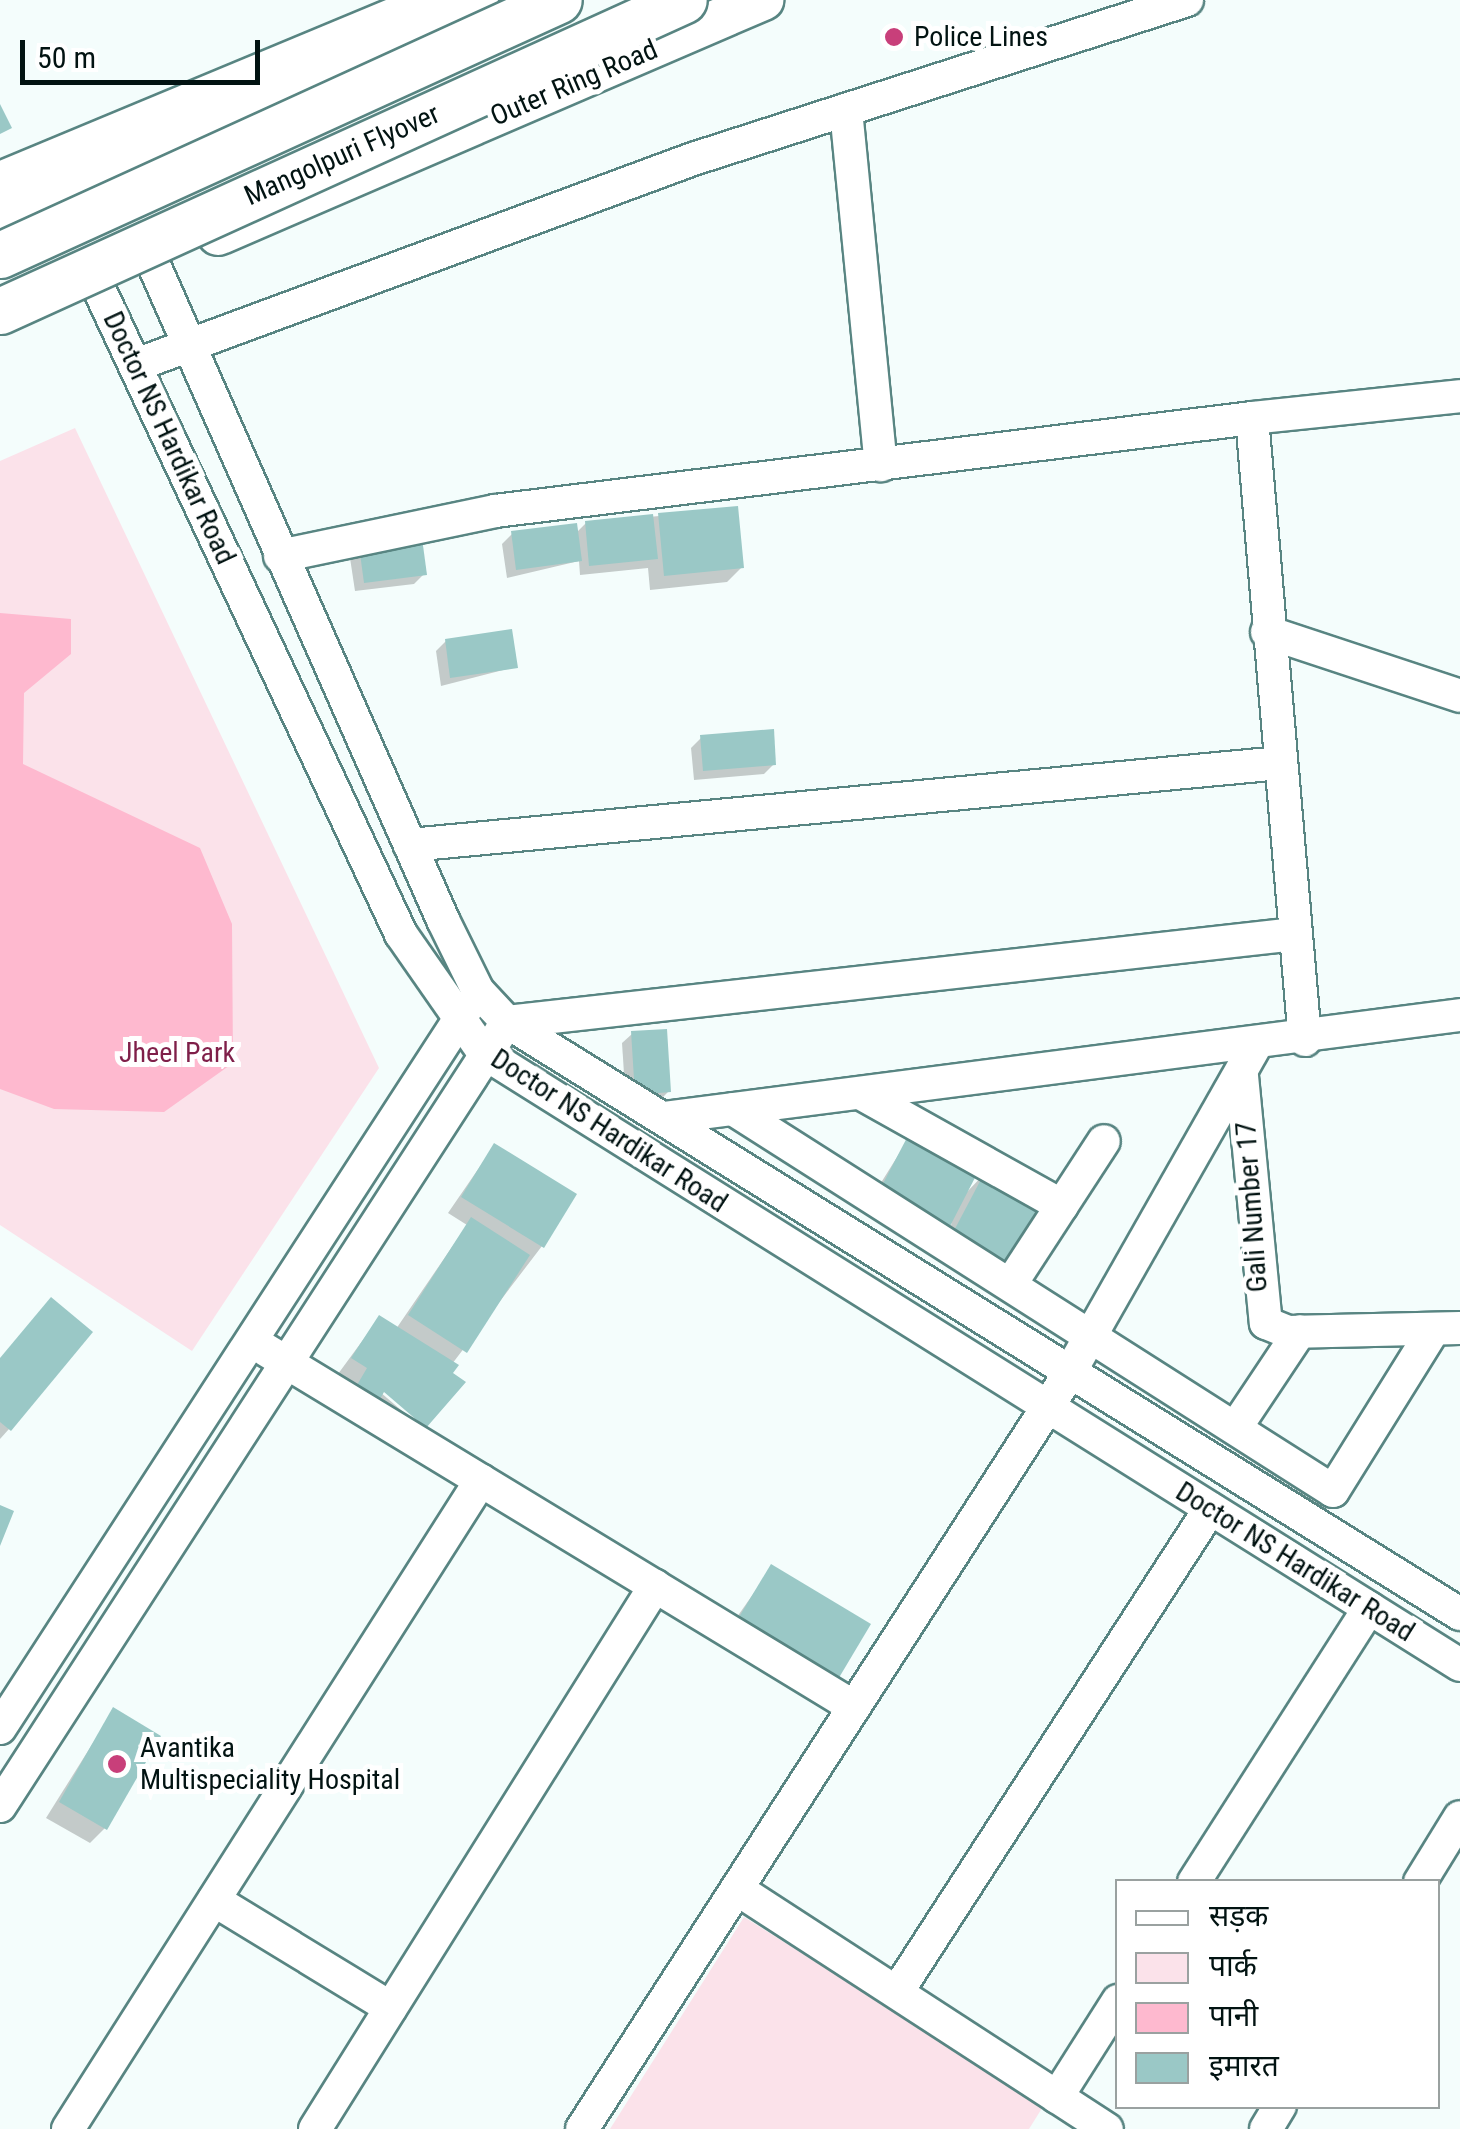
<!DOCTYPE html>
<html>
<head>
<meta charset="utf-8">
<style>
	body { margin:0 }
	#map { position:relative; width:1460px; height:2129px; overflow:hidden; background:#f4fdfc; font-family:"Roboto Condensed","Noto Sans Devanagari",sans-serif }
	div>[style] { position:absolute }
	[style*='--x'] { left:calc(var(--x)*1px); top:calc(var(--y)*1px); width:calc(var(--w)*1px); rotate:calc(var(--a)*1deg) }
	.green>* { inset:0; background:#fbe2ea }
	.water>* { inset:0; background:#feb9cf }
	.shadow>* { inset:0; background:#0003 }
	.building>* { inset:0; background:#9ac8c6 }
	.roads { filter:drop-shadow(2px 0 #588582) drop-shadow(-2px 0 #588582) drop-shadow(0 2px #588582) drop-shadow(0 -2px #588582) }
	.minor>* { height:32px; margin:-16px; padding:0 16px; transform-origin:16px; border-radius:16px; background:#fff }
	.major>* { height:40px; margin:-20px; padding:0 20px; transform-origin:20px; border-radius:20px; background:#fff }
	.bridges { filter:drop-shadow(2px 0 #588582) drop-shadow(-2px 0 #588582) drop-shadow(0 2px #588582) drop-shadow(0 -2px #588582) }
	.highway-bridge>* { height:45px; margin:-22.5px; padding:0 22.5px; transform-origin:22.5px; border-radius:22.5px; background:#fff }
	.dots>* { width:28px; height:28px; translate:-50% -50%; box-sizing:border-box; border:5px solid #fff; border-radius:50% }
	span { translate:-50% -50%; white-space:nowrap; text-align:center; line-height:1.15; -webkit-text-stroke:10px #fff; paint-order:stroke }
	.poi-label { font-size:28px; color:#021312 }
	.left { translate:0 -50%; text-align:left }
	.street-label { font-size:28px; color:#021312 }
	.park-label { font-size:28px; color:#7f1f49 }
	.legend { position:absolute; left:1115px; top:1879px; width:325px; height:230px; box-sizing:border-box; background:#fff; border:2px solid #9aa1a0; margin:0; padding:12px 18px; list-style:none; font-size:30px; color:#021312 }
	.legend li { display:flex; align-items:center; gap:20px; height:50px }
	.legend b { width:50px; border:2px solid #9aa1a0 }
	.scale { position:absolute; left:20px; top:40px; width:240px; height:45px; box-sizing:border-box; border:5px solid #021312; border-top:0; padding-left:12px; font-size:30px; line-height:35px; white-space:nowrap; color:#021312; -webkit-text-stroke:8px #fff; paint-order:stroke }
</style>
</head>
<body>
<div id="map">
	<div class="green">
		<div style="clip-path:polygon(75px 428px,379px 1068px,192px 1351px,0 1225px,0 461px)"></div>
		<div style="clip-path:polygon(744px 1917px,1044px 2105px,1029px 2129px,610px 2129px)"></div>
	</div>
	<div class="water">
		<div style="clip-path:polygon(0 613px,71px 619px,71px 654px,24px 693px,23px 764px,200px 848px,232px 924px,233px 1063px,164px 1112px,54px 1109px,0 1089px)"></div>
	</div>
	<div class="shadow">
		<div style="clip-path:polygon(659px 516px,742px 567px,727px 582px,650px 590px,648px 568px,580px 575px,579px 561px,507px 578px,502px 544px,512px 534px,576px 533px,586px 523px)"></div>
		<div style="clip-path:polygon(360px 548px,424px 574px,414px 584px,355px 591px,350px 558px)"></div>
		<div style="clip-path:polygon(446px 641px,515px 667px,441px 686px,436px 651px)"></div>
		<div style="clip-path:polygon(701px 738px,774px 764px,764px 774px,694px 780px,691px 748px)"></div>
		<div style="clip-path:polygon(632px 1034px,669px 1091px,659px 1101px,626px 1104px,622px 1043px)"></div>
		<div style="clip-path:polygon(912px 1133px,965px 1194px,987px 1171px,1046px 1202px,935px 1257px,952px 1223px,930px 1245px,864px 1210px)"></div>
		<div style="clip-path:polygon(494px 1146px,542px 1246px,452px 1364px,373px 1386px,422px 1428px,344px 1400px,354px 1384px,338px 1374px,379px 1318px,396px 1329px,467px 1225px,448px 1213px)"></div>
		<div style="clip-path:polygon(0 1359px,9px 1429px,0 1439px)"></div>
		<div style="clip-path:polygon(772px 1567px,868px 1625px,723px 1637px)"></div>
		<div style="clip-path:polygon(113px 1711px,105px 1828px,90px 1843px,46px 1818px)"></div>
	</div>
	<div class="building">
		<div style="clip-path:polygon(0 104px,12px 128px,0 134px)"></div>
		<div style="clip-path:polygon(738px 506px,744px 568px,664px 576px,658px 513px)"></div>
		<div style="clip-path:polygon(653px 514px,658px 559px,589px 566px,585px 521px)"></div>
		<div style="clip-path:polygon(577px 523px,582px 561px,516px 570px,511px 531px)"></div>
		<div style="clip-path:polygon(422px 538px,427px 575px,364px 583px,359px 546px)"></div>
		<div style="clip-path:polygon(512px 629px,518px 668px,450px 678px,445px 639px)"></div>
		<div style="clip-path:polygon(774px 729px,776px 765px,703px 771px,700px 735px)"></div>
		<div style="clip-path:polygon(667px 1029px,671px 1092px,635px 1095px,631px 1031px)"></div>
		<div style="clip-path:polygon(911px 1130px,981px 1166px,947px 1232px,877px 1195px)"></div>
		<div style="clip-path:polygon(494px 1143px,577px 1194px,544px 1248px,461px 1197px)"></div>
		<div style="clip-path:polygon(987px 1168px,1049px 1200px,1011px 1274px,948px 1242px)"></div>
		<div style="clip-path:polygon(471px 1217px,530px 1255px,467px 1353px,408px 1315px)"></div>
		<div style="clip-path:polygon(51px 1297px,93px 1332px,11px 1431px,0 1422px,0 1358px)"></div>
		<div style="clip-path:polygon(379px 1315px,459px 1365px,453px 1373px,466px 1382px,426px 1428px,384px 1392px,380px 1399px,357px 1385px,367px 1368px,351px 1358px)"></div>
		<div style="clip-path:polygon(0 1505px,14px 1511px,0 1546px)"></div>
		<div style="clip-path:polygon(771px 1564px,871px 1624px,837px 1681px,736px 1622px)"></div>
		<div style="clip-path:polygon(113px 1707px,161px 1736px,107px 1830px,59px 1802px)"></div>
	</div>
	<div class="roads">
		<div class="minor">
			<div style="--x:846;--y:110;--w:357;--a:84.4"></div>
			<div style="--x:0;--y:178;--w:464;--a:-22.6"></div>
			<div style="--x:153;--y:263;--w:718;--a:66.18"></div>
			<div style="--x:443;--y:920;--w:79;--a:63.8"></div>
			<div style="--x:478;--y:991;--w:42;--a:46.9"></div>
			<div style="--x:507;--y:1022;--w:1122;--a:31.85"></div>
			<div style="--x:99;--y:289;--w:712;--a:64.91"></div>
			<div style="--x:401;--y:934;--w:145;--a:55.1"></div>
			<div style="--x:484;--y:1053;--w:1152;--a:32.09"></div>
			<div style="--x:136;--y:365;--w:594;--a:-20.3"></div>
			<div style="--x:693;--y:159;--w:519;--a:-17.84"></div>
			<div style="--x:280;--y:556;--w:220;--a:-11.8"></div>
			<div style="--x:495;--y:511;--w:763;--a:-7"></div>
			<div style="--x:1267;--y:632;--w:203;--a:18.3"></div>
			<div style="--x:410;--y:845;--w:874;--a:-5.38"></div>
			<div style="--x:1305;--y:1040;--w:624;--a:-94.87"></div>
			<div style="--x:1252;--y:418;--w:209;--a:-6"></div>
			<div style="--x:1242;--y:1076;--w:248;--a:84.5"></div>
			<div style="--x:1266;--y:1323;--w:24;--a:22"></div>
			<div style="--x:1288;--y:1332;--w:172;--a:-1.3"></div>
			<div style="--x:862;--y:1094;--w:229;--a:29.2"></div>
			<div style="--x:733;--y:1109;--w:711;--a:32.48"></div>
			<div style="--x:1333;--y:1491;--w:187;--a:-58.1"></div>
			<div style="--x:663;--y:1118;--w:804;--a:-7.36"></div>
			<div style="--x:1012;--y:1282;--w:168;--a:-56.9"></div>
			<div style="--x:266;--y:1350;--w:688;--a:31.26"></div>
			<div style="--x:1236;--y:1427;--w:115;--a:-56.3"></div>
			<div style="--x:0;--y:1728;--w:860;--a:-57.05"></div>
			<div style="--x:0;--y:1806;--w:934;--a:-57.11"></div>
			<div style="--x:507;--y:1022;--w:793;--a:-6.37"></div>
			<div style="--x:1194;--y:1882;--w:325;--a:-57.4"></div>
			<div style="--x:1420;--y:1882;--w:76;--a:-58.4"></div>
			<div style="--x:737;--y:1889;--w:441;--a:33"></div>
			<div style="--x:214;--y:1900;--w:207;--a:31.4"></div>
			<div style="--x:897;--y:1992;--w:576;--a:-57.06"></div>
			<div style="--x:1057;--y:2097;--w:114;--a:-57.6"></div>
			<div style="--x:68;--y:2129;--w:769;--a:-57.53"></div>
			<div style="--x:315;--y:2129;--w:641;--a:-57.95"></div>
			<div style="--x:582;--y:2129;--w:901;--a:-57.19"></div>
			<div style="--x:1070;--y:1372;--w:375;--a:-60.4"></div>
			<div style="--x:1266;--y:2129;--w:27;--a:-59"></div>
		</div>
		<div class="major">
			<div style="--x:0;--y:215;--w:524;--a:-24.22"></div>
			<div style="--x:218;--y:235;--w:594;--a:-23.33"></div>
		</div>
	</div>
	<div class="bridges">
		<div class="highway-bridge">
			<div style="--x:0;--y:255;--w:614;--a:-24.52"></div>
			<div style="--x:0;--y:311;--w:751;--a:-24.45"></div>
		</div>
	</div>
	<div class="dots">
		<div style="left:894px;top:37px;background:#c83f7a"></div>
		<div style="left:117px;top:1764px;background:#c83f7a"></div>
	</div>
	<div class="poi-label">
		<span class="left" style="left:914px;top:37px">Police Lines</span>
		<span class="left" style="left:140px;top:1764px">Avantika<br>Multispeciality Hospital</span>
	</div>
	<div class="street-label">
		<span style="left:574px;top:83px;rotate:-23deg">Outer Ring Road</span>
		<span style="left:342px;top:155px;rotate:-24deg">Mangolpuri Flyover</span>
		<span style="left:169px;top:438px;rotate:65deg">Doctor NS Hardikar Road</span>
		<span style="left:609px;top:1131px;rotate:33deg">Doctor NS Hardikar Road</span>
		<span style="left:1252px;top:1207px;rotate:-94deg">Gali Number 17</span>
		<span style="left:1295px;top:1562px;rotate:32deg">Doctor NS Hardikar Road</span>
	</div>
	<div class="park-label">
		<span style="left:177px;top:1053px">Jheel Park</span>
	</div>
	<ul class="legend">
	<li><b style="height:12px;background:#fff"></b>सड़क</li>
	<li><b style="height:28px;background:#fbe2ea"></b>पार्क</li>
	<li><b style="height:28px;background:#feb9cf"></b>पानी</li>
	<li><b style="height:28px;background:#9ac8c6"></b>इमारत</li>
	</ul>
	<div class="scale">50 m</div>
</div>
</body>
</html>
